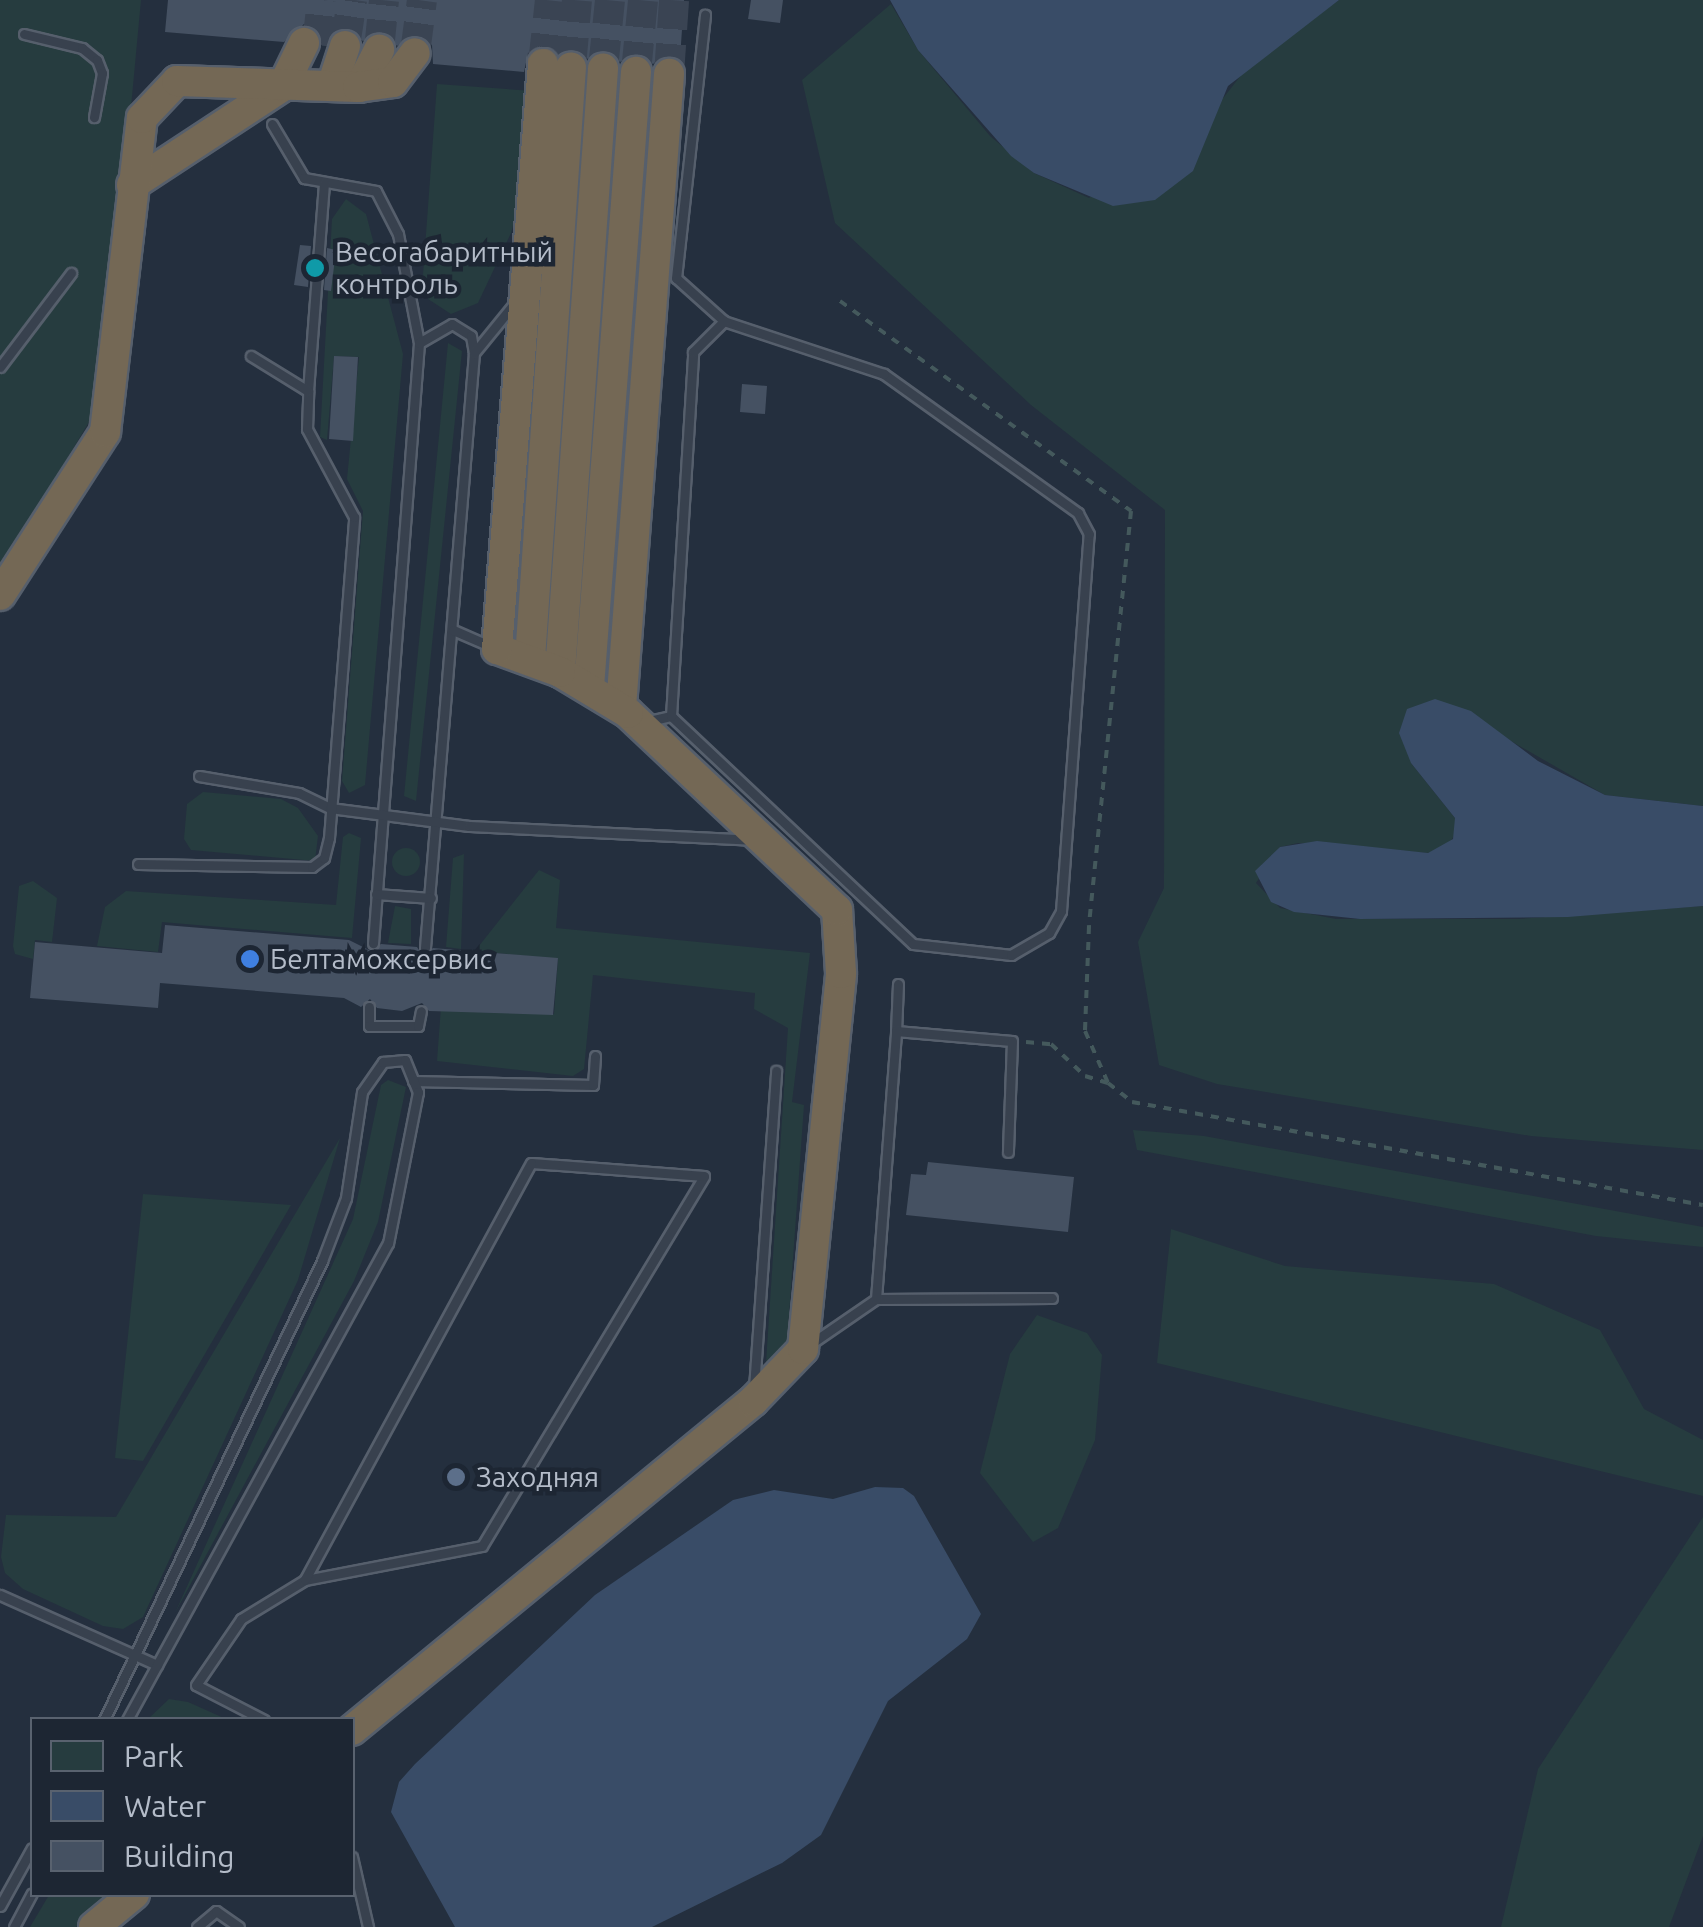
<!DOCTYPE html>
<html>
<head>
<meta charset="utf-8">
<style>
	body { margin:0 }
	#map { position:relative; width:1703px; height:1927px; overflow:hidden; background:#242f3e; font-family:Ubuntu,sans-serif }
	div>[style] { position:absolute }
	[style*='--x'] { left:calc(var(--x)*1px); top:calc(var(--y)*1px); width:calc(var(--w)*1px); rotate:calc(var(--a)*1deg) }
	.green>* { inset:0; background:#263c3f }
	.round { border-radius:50% }
	.water>* { inset:0; background:#394c67 }
	.building>* { inset:0; background:#455162 }
	.highway-tunnel>* { height:30px; margin-top:-15px; transform-origin:0; background:repeating-linear-gradient(90deg,#3a4453 0 30px,transparent 0 45px) }
	.path>* { height:4px; margin-top:-2px; transform-origin:0; background:repeating-linear-gradient(90deg,#44595c 0 8px,transparent 0 16px) }
	.roads { filter:drop-shadow(2px 0 #565f6c) drop-shadow(-2px 0 #565f6c) drop-shadow(0 2px #565f6c) drop-shadow(0 -2px #565f6c) }
	.lane>* { height:9px; margin:-4.5px; padding:0 4.5px; transform-origin:4.5px; border-radius:4.5px; background:#38414e }
	.highway>* { height:30px; margin:-15px; padding:0 15px; transform-origin:15px; border-radius:15px; background:#746855 }
	.dots>* { width:28px; height:28px; translate:-50% -50%; box-sizing:border-box; border:5px solid #1d2633; border-radius:50% }
	span { translate:-50% -50%; white-space:nowrap; text-align:center; line-height:1.15; -webkit-text-stroke:9px #1d2633; paint-order:stroke }
	.poi-label { font-size:28px; color:#b4bcc9 }
	.left { translate:0 -50%; text-align:left }
	.legend { position:absolute; left:30px; top:1717px; width:325px; height:180px; box-sizing:border-box; background:#1d2633; border:2px solid #59626f; margin:0; padding:12px 18px; list-style:none; font-size:30px; color:#b4bcc9 }
	.legend li { display:flex; align-items:center; gap:20px; height:50px }
	.legend b { width:50px; border:2px solid #59626f }
</style>
</head>
<body>
<div id="map">
	<div class="green">
		<div style="clip-path:polygon(0 0,141px 0,104px 397px,0 571px)"></div>
		<div style="clip-path:polygon(1339px 0,1703px 0,1703px 806px,1605px 795px,1504px 737px,1411px 763px,1455px 818px,1457px 832px,1447px 846px,1428px 853px,1298px 843px,1280px 847px,1256px 883px,1280px 908px,1336px 919px,1518px 919px,1703px 906px,1703px 1150px,1531px 1136px,1217px 1084px,1159px 1065px,1138px 942px,1164px 888px,1165px 510px,1031px 405px,835px 223px,802px 80px,891px 4px,918px 50px,990px 136px,1034px 173px,1089px 198px,1217px 106px,1249px 65px)"></div>
		<div style="clip-path:polygon(437px 84px,533px 91px,524px 185px,511px 233px,478px 303px,451px 314px,428px 299px,423px 275px)"></div>
		<div style="clip-path:polygon(346px 199px,366px 214px,403px 354px,365px 785px,349px 793px,342px 781px,363px 511px,347px 479px,359px 357px,334px 356px,327px 440px,320px 437px,332px 219px)"></div>
		<div style="clip-path:polygon(448px 343px,462px 351px,416px 801px,404px 796px)"></div>
		<div style="clip-path:polygon(203px 792px,281px 799px,298px 808px,318px 836px,315px 861px,191px 850px,184px 839px,187px 804px)"></div>
		<div style="clip-path:polygon(349px 833px,361px 838px,352px 938px,162px 922px,158px 952px,97px 946px,105px 907px,126px 891px,336px 905px,343px 837px)"></div>
		<div class="round" style="left:392px;top:848px;width:28px;height:28px"></div>
		<div style="clip-path:polygon(464px 854px,461px 949px,446px 947px,453px 858px)"></div>
		<div style="clip-path:polygon(539px 870px,560px 880px,556px 928px,810px 953px,792px 1102px,804px 1105px,787px 1343px,766px 1363px,788px 1028px,754px 1009px,755px 993px,593px 975px,584px 1069px,573px 1076px,437px 1061px,441px 1007px,554px 1014px,558px 959px,475px 951px)"></div>
		<div style="clip-path:polygon(33px 881px,57px 898px,52px 942px,35px 940px,33px 959px,15px 954px,13px 946px,19px 886px)"></div>
		<div style="clip-path:polygon(395px 906px,411px 909px,411px 944px,388px 943px)"></div>
		<div style="clip-path:polygon(388px 1080px,406px 1087px,378px 1222px,354px 1281px,175px 1613px,353px 1219px,381px 1085px)"></div>
		<div style="clip-path:polygon(1133px 1130px,1204px 1136px,1703px 1227px,1703px 1247px,1596px 1236px,1137px 1150px)"></div>
		<div style="clip-path:polygon(340px 1138px,298px 1280px,143px 1617px,123px 1629px,103px 1626px,23px 1589px,5px 1573px,1px 1557px,6px 1515px,116px 1517px)"></div>
		<div style="clip-path:polygon(143px 1194px,291px 1205px,143px 1461px,115px 1458px)"></div>
		<div style="clip-path:polygon(1171px 1229px,1285px 1266px,1494px 1284px,1600px 1330px,1644px 1409px,1703px 1440px,1703px 1496px,1157px 1363px)"></div>
		<div style="clip-path:polygon(1037px 1315px,1087px 1333px,1102px 1355px,1095px 1440px,1058px 1528px,1033px 1542px,980px 1473px,1010px 1354px)"></div>
		<div style="clip-path:polygon(1703px 1517px,1703px 1836px,1669px 1927px,1501px 1927px,1538px 1769px)"></div>
		<div style="clip-path:polygon(169px 1699px,188px 1702px,226px 1719px,148px 1719px)"></div>
		<div style="clip-path:polygon(49px 1895px,116px 1895px,76px 1927px,30px 1927px)"></div>
	</div>
	<div class="water">
		<div style="clip-path:polygon(890px 0,1339px 0,1228px 86px,1193px 171px,1155px 200px,1113px 206px,1034px 173px,1011px 156px,918px 50px)"></div>
		<div style="clip-path:polygon(1435px 699px,1471px 711px,1538px 761px,1605px 795px,1703px 806px,1703px 906px,1568px 917px,1360px 919px,1294px 912px,1271px 902px,1255px 871px,1280px 847px,1317px 841px,1428px 853px,1453px 839px,1455px 818px,1411px 763px,1399px 733px,1407px 709px)"></div>
		<div style="clip-path:polygon(875px 1487px,903px 1488px,914px 1496px,981px 1614px,967px 1639px,888px 1701px,821px 1835px,782px 1863px,652px 1927px,455px 1927px,391px 1812px,399px 1782px,415px 1764px,595px 1595px,733px 1500px,774px 1490px,833px 1499px)"></div>
	</div>
	<div class="building">
		<div style="clip-path:polygon(168px 0,684px 0,680px 59px,662px 57px,653px 64px,636px 53px,620px 62px,605px 50px,588px 59px,573px 48px,558px 54px,544px 45px,528px 53px,524px 72px,433px 64px,432px 45px,416px 34px,397px 46px,387px 33px,363px 41px,342px 28px,322px 45px,319px 32px,304px 24px,284px 42px,165px 32px)"></div>
		<div style="clip-path:polygon(751px 0,783px 0,780px 23px,748px 19px)"></div>
		<div style="clip-path:polygon(300px 245px,311px 246px,308px 287px,294px 285px)"></div>
		<div style="clip-path:polygon(327px 248px,336px 250px,331px 291px,324px 290px)"></div>
		<div style="clip-path:polygon(334px 356px,358px 357px,353px 441px,329px 439px)"></div>
		<div style="clip-path:polygon(742px 384px,767px 386px,765px 414px,740px 412px)"></div>
		<div style="clip-path:polygon(165px 925px,349px 940px,371px 951px,381px 944px,417px 947px,423px 956px,433px 948px,558px 958px,553px 1015px,429px 1011px,422px 1003px,402px 1011px,377px 1008px,370px 999px,361px 1007px,344px 998px,160px 983px,158px 1008px,30px 998px,35px 942px,162px 953px)"></div>
		<div style="clip-path:polygon(928px 1162px,1074px 1177px,1068px 1232px,906px 1215px,911px 1174px,926px 1175px)"></div>
	</div>
	<div class="highway-tunnel">
		<div style="--x:317;--y:45;--w:45;--a:-83.7"></div>
		<div style="--x:345;--y:46;--w:47;--a:-81.3"></div>
		<div style="--x:379;--y:50;--w:50;--a:-84.3"></div>
		<div style="--x:415;--y:53;--w:53;--a:-82.5"></div>
		<div style="--x:543;--y:64;--w:64;--a:-83.8"></div>
		<div style="--x:571;--y:67;--w:67;--a:-84.9"></div>
		<div style="--x:603;--y:69;--w:69;--a:-84.2"></div>
		<div style="--x:636;--y:72;--w:72;--a:-84.4"></div>
		<div style="--x:669;--y:74;--w:74;--a:-86.1"></div>
	</div>
	<div class="path">
		<div style="--x:840;--y:301;--w:359;--a:35.8"></div>
		<div style="--x:1131;--y:511;--w:417;--a:95.8"></div>
		<div style="--x:1089;--y:926;--w:105;--a:92.2"></div>
		<div style="--x:1085;--y:1031;--w:57;--a:66.1"></div>
		<div style="--x:1108;--y:1083;--w:31;--a:38"></div>
		<div style="--x:1132;--y:1102;--w:580;--a:10.23"></div>
		<div style="--x:1026;--y:1042;--w:25;--a:5"></div>
		<div style="--x:1051;--y:1044;--w:47;--a:43.3"></div>
		<div style="--x:1085;--y:1076;--w:24;--a:17"></div>
	</div>
	<div class="roads">
		<div class="lane">
			<div style="--x:24;--y:34;--w:60;--a:13.6"></div>
			<div style="--x:82;--y:48;--w:19;--a:39"></div>
			<div style="--x:97;--y:60;--w:14;--a:69"></div>
			<div style="--x:102;--y:73;--w:45;--a:100.3"></div>
			<div style="--x:272;--y:124;--w:63;--a:59.3"></div>
			<div style="--x:304;--y:178;--w:73;--a:10.2"></div>
			<div style="--x:376;--y:191;--w:48;--a:62.9"></div>
			<div style="--x:398;--y:234;--w:111;--a:79.1"></div>
			<div style="--x:419;--y:343;--w:602;--a:94.38"></div>
			<div style="--x:419;--y:343;--w:38;--a:-30"></div>
			<div style="--x:452;--y:324;--w:22;--a:32"></div>
			<div style="--x:471;--y:336;--w:17;--a:80"></div>
			<div style="--x:474;--y:353;--w:597;--a:94.71"></div>
			<div style="--x:474;--y:353;--w:63;--a:-50.8"></div>
			<div style="--x:0;--y:367;--w:118;--a:-52.9"></div>
			<div style="--x:308;--y:391;--w:209;--a:-85.6"></div>
			<div style="--x:453;--y:630;--w:40;--a:23.4"></div>
			<div style="--x:671;--y:716;--w:332;--a:43.3"></div>
			<div style="--x:913;--y:944;--w:99;--a:6.4"></div>
			<div style="--x:1011;--y:955;--w:44;--a:-30.1"></div>
			<div style="--x:1049;--y:933;--w:25;--a:-61"></div>
			<div style="--x:1061;--y:911;--w:378;--a:-85.8"></div>
			<div style="--x:1089;--y:534;--w:24;--a:-118"></div>
			<div style="--x:1078;--y:513;--w:239;--a:-144.4"></div>
			<div style="--x:884;--y:374;--w:169;--a:-161.7"></div>
			<div style="--x:724;--y:321;--w:64;--a:-138.1"></div>
			<div style="--x:676;--y:278;--w:265;--a:-83.7"></div>
			<div style="--x:649;--y:721;--w:23;--a:-13"></div>
			<div style="--x:671;--y:716;--w:365;--a:-86.5"></div>
			<div style="--x:693;--y:352;--w:44;--a:-45"></div>
			<div style="--x:199;--y:776;--w:101;--a:9.6"></div>
			<div style="--x:299;--y:793;--w:34;--a:26"></div>
			<div style="--x:330;--y:808;--w:140;--a:7.4"></div>
			<div style="--x:469;--y:826;--w:283;--a:2.8"></div>
			<div style="--x:138;--y:864;--w:174;--a:1"></div>
			<div style="--x:312;--y:867;--w:15;--a:-37"></div>
			<div style="--x:324;--y:858;--w:21;--a:-76"></div>
			<div style="--x:329;--y:838;--w:322;--a:-85.5"></div>
			<div style="--x:354;--y:517;--w:100;--a:-118.1"></div>
			<div style="--x:307;--y:429;--w:38;--a:-88"></div>
			<div style="--x:308;--y:391;--w:67;--a:-148.4"></div>
			<div style="--x:376;--y:894;--w:55;--a:4.2"></div>
			<div style="--x:898;--y:984;--w:47;--a:92.4"></div>
			<div style="--x:896;--y:1031;--w:116;--a:4.9"></div>
			<div style="--x:1012;--y:1041;--w:111;--a:92.1"></div>
			<div style="--x:369;--y:1007;--w:19;--a:90"></div>
			<div style="--x:369;--y:1026;--w:49;--a:0"></div>
			<div style="--x:418;--y:1026;--w:15;--a:-79"></div>
			<div style="--x:413;--y:1081;--w:180;--a:1.3"></div>
			<div style="--x:593;--y:1085;--w:29;--a:-86"></div>
			<div style="--x:876;--y:1299;--w:176;--a:-0.3"></div>
			<div style="--x:809;--y:1345;--w:81;--a:-34.5"></div>
			<div style="--x:876;--y:1299;--w:269;--a:-85.7"></div>
			<div style="--x:754;--y:1388;--w:318;--a:-86"></div>
			<div style="--x:0;--y:1595;--w:172;--a:24"></div>
			<div style="--x:104;--y:1720;--w:508;--a:-64.59"></div>
			<div style="--x:322;--y:1261;--w:67;--a:-69.1"></div>
			<div style="--x:346;--y:1198;--w:107;--a:-81.4"></div>
			<div style="--x:362;--y:1092;--w:37;--a:-55"></div>
			<div style="--x:383;--y:1062;--w:22;--a:-5"></div>
			<div style="--x:405;--y:1060;--w:35;--a:68"></div>
			<div style="--x:418;--y:1092;--w:154;--a:101.2"></div>
			<div style="--x:388;--y:1243;--w:544;--a:118.69"></div>
			<div style="--x:264;--y:1720;--w:76;--a:-152.8"></div>
			<div style="--x:196;--y:1685;--w:80;--a:-55.7"></div>
			<div style="--x:241;--y:1619;--w:75;--a:-31.4"></div>
			<div style="--x:305;--y:1580;--w:180;--a:-10.9"></div>
			<div style="--x:482;--y:1546;--w:431;--a:-59"></div>
			<div style="--x:704;--y:1176;--w:173;--a:-175.7"></div>
			<div style="--x:531;--y:1163;--w:474;--a:118.5"></div>
			<div style="--x:352;--y:1857;--w:72;--a:77.1"></div>
			<div style="--x:0;--y:1906;--w:66;--a:-61.1"></div>
			<div style="--x:14;--y:1927;--w:38;--a:-62"></div>
			<div style="--x:197;--y:1927;--w:25;--a:-40"></div>
			<div style="--x:216;--y:1911;--w:28;--a:35"></div>
		</div>
		<div class="highway">
			<div style="--x:332;--y:86;--w:42;--a:-72"></div>
			<div style="--x:360;--y:87;--w:42;--a:-62.8"></div>
			<div style="--x:132;--y:185;--w:181;--a:-33.3"></div>
			<div style="--x:283;--y:86;--w:48;--a:-64"></div>
			<div style="--x:0;--y:595;--w:194;--a:-57.2"></div>
			<div style="--x:105;--y:432;--w:316;--a:-83.3"></div>
			<div style="--x:142;--y:118;--w:51;--a:-46.6"></div>
			<div style="--x:177;--y:81;--w:181;--a:1.9"></div>
			<div style="--x:358;--y:87;--w:35;--a:-8"></div>
			<div style="--x:393;--y:82;--w:36;--a:-53"></div>
			<div style="--x:530;--y:659;--w:593;--a:-86.04"></div>
			<div style="--x:560;--y:672;--w:605;--a:-85.92"></div>
			<div style="--x:589;--y:687;--w:617;--a:-85.63"></div>
			<div style="--x:621;--y:707;--w:635;--a:-85.66"></div>
			<div style="--x:352;--y:1730;--w:519;--a:-39.37"></div>
			<div style="--x:753;--y:1401;--w:72;--a:-46.1"></div>
			<div style="--x:803;--y:1349;--w:378;--a:-84.2"></div>
			<div style="--x:841;--y:973;--w:63;--a:-93.6"></div>
			<div style="--x:837;--y:910;--w:287;--a:-136.7"></div>
			<div style="--x:628;--y:713;--w:79;--a:-148.9"></div>
			<div style="--x:560;--y:672;--w:67;--a:-159.9"></div>
			<div style="--x:497;--y:649;--w:587;--a:-85.5"></div>
			<div style="--x:94;--y:1927;--w:52;--a:-39.5"></div>
		</div>
	</div>
	<div class="dots">
		<div style="left:315px;top:268px;background:#0f9aa8"></div>
		<div style="left:250px;top:959px;background:#3f7fe0"></div>
		<div style="left:456px;top:1477px;background:#5c6f8a"></div>
	</div>
	<div class="poi-label">
		<span class="left" style="left:335px;top:268px">Весогабаритный<br>контроль</span>
		<span class="left" style="left:270px;top:959px">Белтаможсервис</span>
		<span class="left" style="left:476px;top:1477px">Заходняя</span>
	</div>
	<ul class="legend">
	<li><b style="height:28px;background:#263c3f"></b>Park</li>
	<li><b style="height:28px;background:#394c67"></b>Water</li>
	<li><b style="height:28px;background:#455162"></b>Building</li>
	</ul>
</div>
</body>
</html>
